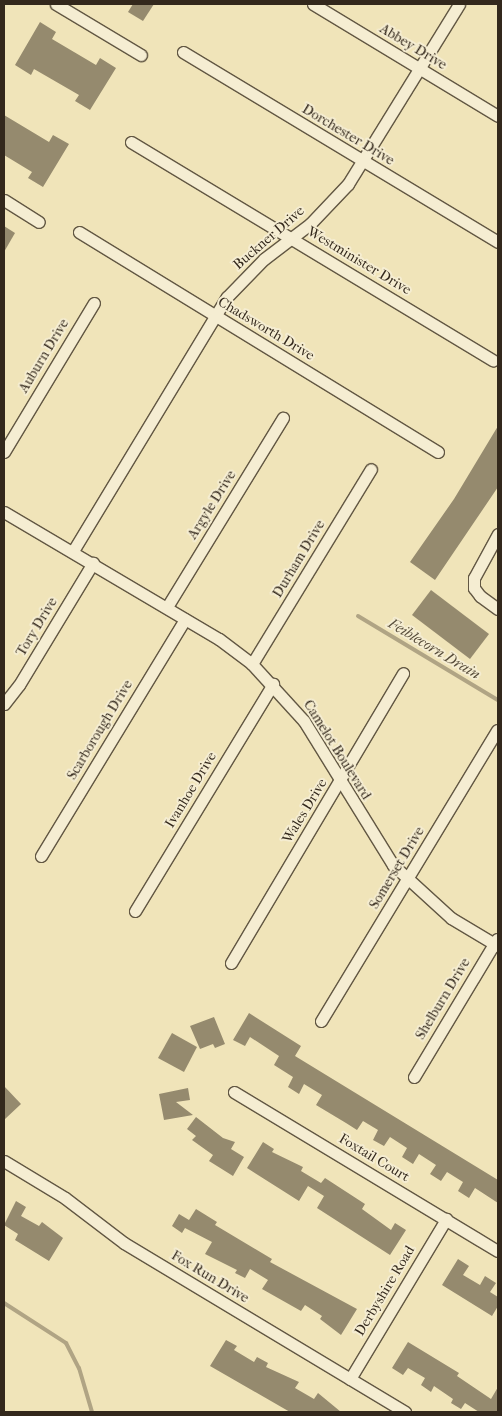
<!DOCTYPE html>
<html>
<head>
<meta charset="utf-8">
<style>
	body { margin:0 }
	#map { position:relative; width:502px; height:1416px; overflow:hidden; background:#f0e4b9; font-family:"IM FELL French Canon",serif }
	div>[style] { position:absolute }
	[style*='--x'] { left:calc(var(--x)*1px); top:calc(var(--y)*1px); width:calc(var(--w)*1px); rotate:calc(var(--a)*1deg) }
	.stream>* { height:4px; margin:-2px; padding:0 2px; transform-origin:2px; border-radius:2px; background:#b0a484 }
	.building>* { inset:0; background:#958a6e }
	.roads { filter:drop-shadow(1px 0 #625743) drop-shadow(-1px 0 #625743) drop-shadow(0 1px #625743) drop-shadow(0 -1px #625743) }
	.street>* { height:11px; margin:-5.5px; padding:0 5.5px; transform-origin:5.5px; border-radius:5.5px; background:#f5edd2 }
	span { translate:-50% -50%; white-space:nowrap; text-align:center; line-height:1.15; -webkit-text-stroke:4px #f5edd2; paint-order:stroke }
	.street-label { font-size:14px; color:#33281c }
	.water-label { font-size:15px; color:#584d3b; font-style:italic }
	.frame { position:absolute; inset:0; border:5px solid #33281c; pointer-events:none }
</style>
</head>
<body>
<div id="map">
	<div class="stream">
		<div style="--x:358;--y:616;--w:163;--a:31"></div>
		<div style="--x:4;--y:1303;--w:74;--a:32.8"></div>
		<div style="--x:66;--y:1343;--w:28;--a:63"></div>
		<div style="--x:79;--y:1368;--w:46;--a:73.5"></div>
	</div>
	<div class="building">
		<div style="clip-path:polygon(133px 4px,154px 4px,143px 21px,128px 12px)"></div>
		<div style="clip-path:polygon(40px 22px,56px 32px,52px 39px,96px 65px,100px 58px,116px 68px,90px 110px,75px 101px,79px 95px,34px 69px,31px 75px,15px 65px)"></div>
		<div style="clip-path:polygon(4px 115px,49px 142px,53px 135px,69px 144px,43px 187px,28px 178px,32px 172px,4px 155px)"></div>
		<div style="clip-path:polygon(4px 226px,15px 233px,4px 252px)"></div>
		<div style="clip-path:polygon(498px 426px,498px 487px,435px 580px,410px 562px,454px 499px)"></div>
		<div style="clip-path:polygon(431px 590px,489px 634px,470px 659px,412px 615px)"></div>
		<div style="clip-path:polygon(249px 1013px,301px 1046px,295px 1056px,498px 1180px,498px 1203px,475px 1188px,469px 1198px,458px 1191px,463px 1182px,447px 1172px,441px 1181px,430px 1174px,436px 1165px,419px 1154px,413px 1164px,402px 1157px,407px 1148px,390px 1137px,384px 1146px,373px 1140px,378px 1130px,363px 1121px,357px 1130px,346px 1123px,316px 1105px,322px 1095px,304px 1084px,299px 1094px,288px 1087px,293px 1077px,274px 1065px,279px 1056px,250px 1037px,245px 1046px,233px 1040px)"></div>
		<div style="clip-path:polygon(214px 1017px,225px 1044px,215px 1048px,213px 1044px,200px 1049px,190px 1026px)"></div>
		<div style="clip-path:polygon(172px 1033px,197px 1047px,184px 1072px,158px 1058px)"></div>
		<div style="clip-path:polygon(4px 1086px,21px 1104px,4px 1120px)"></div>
		<div style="clip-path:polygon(188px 1088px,190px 1100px,176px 1102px,193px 1115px,164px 1120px,159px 1094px)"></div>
		<div style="clip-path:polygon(196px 1117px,223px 1138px,235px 1142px,231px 1149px,244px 1157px,233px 1176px,209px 1161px,213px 1155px,192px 1140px,196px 1136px,187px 1129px)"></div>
		<div style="clip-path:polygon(263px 1142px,274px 1149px,272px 1152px,303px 1167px,301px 1171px,321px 1183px,325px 1178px,365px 1204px,362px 1209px,391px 1230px,395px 1223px,406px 1230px,390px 1255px,317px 1208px,324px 1196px,308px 1186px,299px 1201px,247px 1168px)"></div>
		<div style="clip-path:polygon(16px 1201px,26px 1207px,21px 1216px,39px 1226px,42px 1222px,63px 1238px,49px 1261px,15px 1240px,18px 1234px,4px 1225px)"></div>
		<div style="clip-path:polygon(196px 1209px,217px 1222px,215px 1225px,272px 1259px,270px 1262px,357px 1309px,341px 1335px,320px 1319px,322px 1316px,305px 1305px,301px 1311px,262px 1289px,268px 1280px,250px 1269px,245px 1278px,235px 1273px,237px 1270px,205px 1254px,212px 1242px,185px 1228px,182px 1233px,172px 1226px,179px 1214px,189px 1220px)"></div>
		<div style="clip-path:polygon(458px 1259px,469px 1266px,463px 1275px,480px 1285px,485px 1276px,496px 1283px,490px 1292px,498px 1297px,498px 1306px,492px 1316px,442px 1285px)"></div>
		<div style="clip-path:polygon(226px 1340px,237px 1346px,234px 1350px,254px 1362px,257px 1357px,268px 1363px,266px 1367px,299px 1382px,295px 1388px,314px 1399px,318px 1393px,341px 1412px,290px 1412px,210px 1366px)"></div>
		<div style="clip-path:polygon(408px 1342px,459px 1373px,457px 1376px,491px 1399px,498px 1387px,498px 1412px,479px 1412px,465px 1403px,461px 1409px,451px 1403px,453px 1399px,434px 1386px,431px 1392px,421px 1385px,425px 1378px,408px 1368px,403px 1375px,392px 1368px)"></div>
	</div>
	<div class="roads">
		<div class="street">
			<div style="--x:56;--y:4;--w:99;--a:31"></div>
			<div style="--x:313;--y:4;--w:216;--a:31.2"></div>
			<div style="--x:183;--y:52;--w:368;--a:31.1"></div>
			<div style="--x:131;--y:142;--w:423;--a:31.1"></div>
			<div style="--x:4;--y:200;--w:41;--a:32.2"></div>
			<div style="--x:79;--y:232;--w:421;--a:31.5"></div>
			<div style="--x:4;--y:452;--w:174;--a:-58.9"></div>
			<div style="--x:4;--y:512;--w:250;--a:30.6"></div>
			<div style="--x:219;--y:639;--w:41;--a:37.1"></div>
			<div style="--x:252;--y:664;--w:77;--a:47.6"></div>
			<div style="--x:304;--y:721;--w:169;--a:58.3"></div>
			<div style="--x:393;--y:865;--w:79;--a:42.4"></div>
			<div style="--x:451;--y:918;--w:55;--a:30.8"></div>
			<div style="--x:498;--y:534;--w:50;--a:118.6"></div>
			<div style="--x:474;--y:578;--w:10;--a:90"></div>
			<div style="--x:474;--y:588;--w:10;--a:53"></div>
			<div style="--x:480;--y:596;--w:22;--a:36"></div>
			<div style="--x:73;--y:551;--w:297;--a:-58.8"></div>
			<div style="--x:227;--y:297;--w:53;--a:-45.8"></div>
			<div style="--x:264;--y:259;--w:58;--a:-37.3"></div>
			<div style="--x:310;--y:224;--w:55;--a:-46.5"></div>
			<div style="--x:348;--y:184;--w:211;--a:-58.3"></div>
			<div style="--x:167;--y:607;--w:222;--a:-58.5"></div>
			<div style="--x:252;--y:664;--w:228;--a:-58.6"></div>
			<div style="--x:4;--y:704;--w:24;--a:-52"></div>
			<div style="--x:19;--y:685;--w:143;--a:-58.8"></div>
			<div style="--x:41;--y:856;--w:277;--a:-58.7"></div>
			<div style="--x:135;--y:911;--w:266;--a:-58.7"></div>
			<div style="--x:231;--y:963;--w:337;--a:-59.3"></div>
			<div style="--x:321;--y:1021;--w:340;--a:-58.8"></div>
			<div style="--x:414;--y:1077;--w:161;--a:-59"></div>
			<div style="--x:234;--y:1092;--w:308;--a:31.1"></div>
			<div style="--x:4;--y:1161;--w:71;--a:31.2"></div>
			<div style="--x:65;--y:1198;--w:74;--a:37.3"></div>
			<div style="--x:124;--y:1243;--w:328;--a:31"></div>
			<div style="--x:350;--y:1379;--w:187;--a:-59"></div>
		</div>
	</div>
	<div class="street-label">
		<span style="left:413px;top:47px;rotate:31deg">Abbey Drive</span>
		<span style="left:348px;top:135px;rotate:31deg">Dorchester Drive</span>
		<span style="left:269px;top:238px;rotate:-41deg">Buckner Drive</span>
		<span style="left:359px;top:261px;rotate:31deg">Westminister Drive</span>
		<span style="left:266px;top:329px;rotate:31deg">Chadsworth Drive</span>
		<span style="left:44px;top:356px;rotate:-59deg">Auburn Drive</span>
		<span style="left:212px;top:505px;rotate:-58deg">Argyle Drive</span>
		<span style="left:299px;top:559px;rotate:-59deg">Durham Drive</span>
		<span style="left:37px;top:627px;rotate:-59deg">Tory Drive</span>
		<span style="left:100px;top:730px;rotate:-59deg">Scarborough Drive</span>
		<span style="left:337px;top:750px;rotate:58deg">Camelot Boulevard</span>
		<span style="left:191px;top:790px;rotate:-59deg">Ivanhoe Drive</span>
		<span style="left:305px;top:811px;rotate:-59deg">Wales Drive</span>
		<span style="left:397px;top:868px;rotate:-59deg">Somerset Drive</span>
		<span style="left:443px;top:999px;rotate:-59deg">Shelburn Drive</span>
		<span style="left:374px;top:1158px;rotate:31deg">Foxtail Court</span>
		<span style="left:210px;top:1277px;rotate:31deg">Fox Run Drive</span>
		<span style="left:385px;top:1291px;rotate:-59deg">Derbyshire Road</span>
	</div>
	<div class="water-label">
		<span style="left:434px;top:649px;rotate:31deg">Feiblecorn Drain</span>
	</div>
	<div class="frame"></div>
</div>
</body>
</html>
